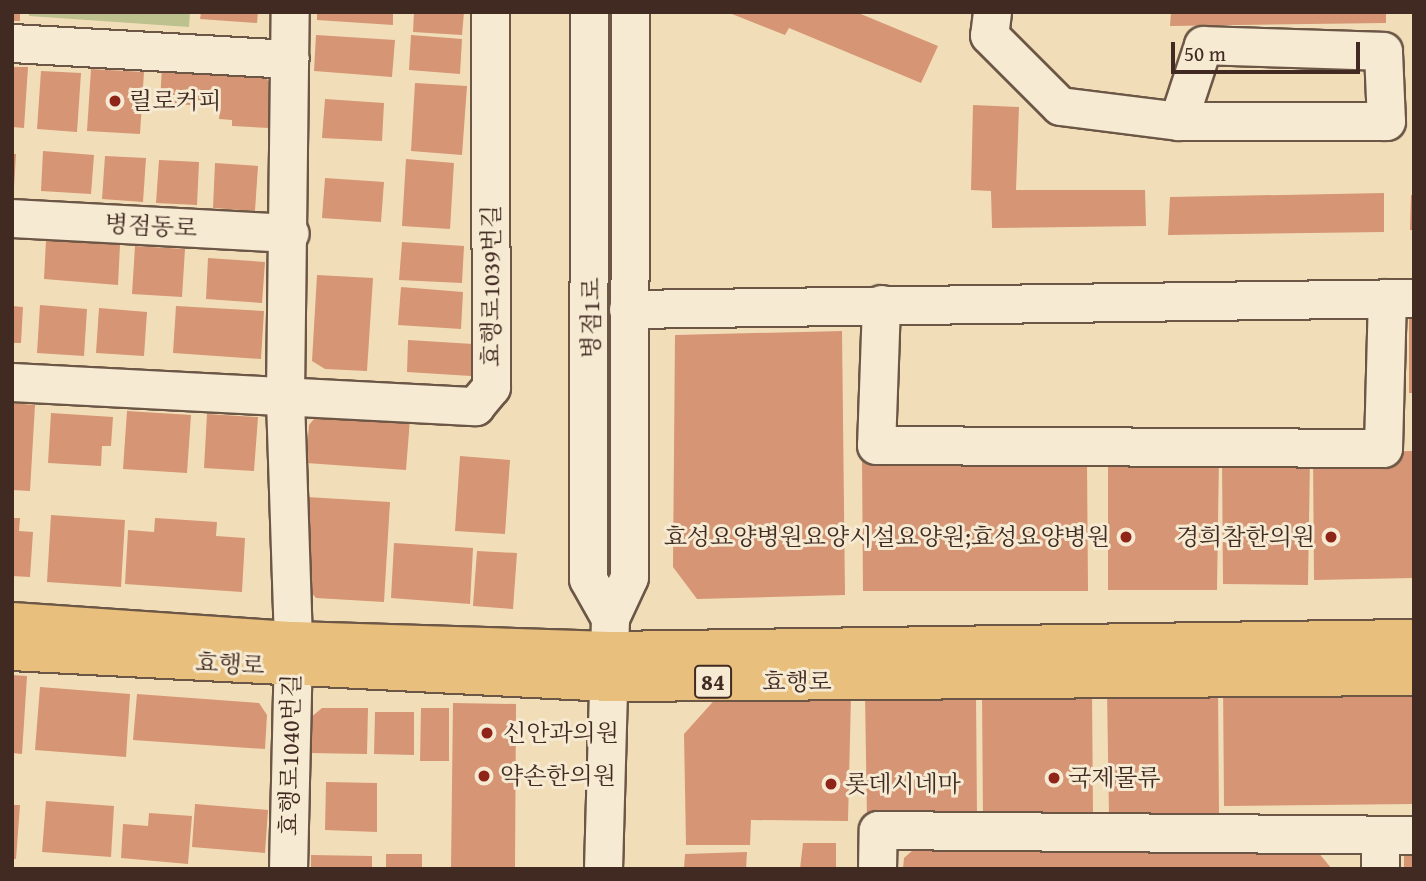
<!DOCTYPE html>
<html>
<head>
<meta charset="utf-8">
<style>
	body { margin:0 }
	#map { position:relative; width:1426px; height:881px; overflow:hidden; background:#f1deb9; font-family:"Gentium Book Plus","Noto Serif KR",serif }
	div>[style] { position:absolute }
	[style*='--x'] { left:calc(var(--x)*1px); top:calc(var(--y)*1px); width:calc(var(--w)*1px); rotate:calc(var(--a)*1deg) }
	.green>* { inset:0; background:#bcc18e }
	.building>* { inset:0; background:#d69574 }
	.roads { filter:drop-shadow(2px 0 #6c5747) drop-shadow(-2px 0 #6c5747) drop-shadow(0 2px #6c5747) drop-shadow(0 -2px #6c5747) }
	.minor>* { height:37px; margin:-18.5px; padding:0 18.5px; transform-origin:18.5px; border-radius:18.5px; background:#f6ead2 }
	.major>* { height:38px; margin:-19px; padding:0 19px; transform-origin:19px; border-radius:19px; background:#e8bf7c }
	.dots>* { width:19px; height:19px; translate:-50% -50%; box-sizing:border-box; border:4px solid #f6ead2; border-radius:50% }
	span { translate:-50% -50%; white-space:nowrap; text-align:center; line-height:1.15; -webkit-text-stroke:6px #f6ead2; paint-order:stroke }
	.shield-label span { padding:2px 5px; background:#f6ead2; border:2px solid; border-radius:5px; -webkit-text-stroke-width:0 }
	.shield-label { font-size:23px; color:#402a21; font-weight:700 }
	.poi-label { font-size:24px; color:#402a21 }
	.left { translate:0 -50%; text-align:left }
	.right { translate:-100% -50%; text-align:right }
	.street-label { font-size:24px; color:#402a21 }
	.frame { position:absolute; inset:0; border:14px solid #402a21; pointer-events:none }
	.scale { position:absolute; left:1171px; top:42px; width:189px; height:32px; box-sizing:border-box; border:4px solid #402a21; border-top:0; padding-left:9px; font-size:21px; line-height:24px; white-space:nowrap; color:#402a21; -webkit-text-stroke:5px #f6ead2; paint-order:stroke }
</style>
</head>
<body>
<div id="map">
	<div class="green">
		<div style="clip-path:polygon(29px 12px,190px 12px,189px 27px,29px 16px)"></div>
	</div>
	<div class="building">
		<div style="clip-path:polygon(12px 12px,20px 12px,20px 21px,12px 21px)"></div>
		<div style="clip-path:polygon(201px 12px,258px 12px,257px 23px,200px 19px)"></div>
		<div style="clip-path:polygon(317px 12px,393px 12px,393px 25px,317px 20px)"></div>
		<div style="clip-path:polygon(414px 12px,464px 12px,462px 35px,413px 32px)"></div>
		<div style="clip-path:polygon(727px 12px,856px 12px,938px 46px,921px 83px,789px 28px,785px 35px)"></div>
		<div style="clip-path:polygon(1171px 12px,1386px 12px,1386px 23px,1170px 26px)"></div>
		<div style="clip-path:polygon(316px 35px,395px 40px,392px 77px,314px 71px)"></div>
		<div style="clip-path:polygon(411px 35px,462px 39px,460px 74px,409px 70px)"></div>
		<div style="clip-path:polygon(162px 66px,259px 72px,271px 83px,269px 128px,232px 126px,232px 120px,219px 119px,220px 107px,160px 103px)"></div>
		<div style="clip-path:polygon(12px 67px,28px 67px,24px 128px,12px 127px)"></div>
		<div style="clip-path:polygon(91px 69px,144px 72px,140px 134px,87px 131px)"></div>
		<div style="clip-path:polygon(41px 71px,81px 73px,77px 132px,37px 129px)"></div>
		<div style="clip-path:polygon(415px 83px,467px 86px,462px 155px,411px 151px)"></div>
		<div style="clip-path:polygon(325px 99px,384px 103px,382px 141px,322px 138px)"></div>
		<div style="clip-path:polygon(973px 105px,1019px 107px,1016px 190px,1145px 190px,1146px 226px,992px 228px,991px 191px,971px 190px)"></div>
		<div style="clip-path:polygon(43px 151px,94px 155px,91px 194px,41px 191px)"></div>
		<div style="clip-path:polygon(12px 154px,16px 154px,14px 187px,12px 187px)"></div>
		<div style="clip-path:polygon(105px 156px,146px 158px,143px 202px,102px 199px)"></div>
		<div style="clip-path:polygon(406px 159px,454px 163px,450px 229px,402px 226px)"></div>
		<div style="clip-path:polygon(159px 160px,199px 162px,197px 205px,156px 203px)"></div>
		<div style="clip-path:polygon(215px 163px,258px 166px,255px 211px,213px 208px)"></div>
		<div style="clip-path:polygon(325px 178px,384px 182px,381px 222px,322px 218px)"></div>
		<div style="clip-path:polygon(1384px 193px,1384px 232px,1168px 235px,1170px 197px)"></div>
		<div style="clip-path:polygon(1411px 195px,1414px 195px,1414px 230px,1410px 230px)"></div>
		<div style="clip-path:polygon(46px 240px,120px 245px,118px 285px,44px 279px)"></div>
		<div style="clip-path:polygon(402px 242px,464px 246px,462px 283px,399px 280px)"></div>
		<div style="clip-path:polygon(135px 246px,185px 249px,182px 297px,132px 294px)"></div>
		<div style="clip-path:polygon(208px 258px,265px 262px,262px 303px,206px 299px)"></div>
		<div style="clip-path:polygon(317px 275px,373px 278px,367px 371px,325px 369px,312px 361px)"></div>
		<div style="clip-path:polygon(401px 287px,463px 292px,461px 329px,398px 325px)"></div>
		<div style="clip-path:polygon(40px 305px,87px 309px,84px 356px,37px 353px)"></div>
		<div style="clip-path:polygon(12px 306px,23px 307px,21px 343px,12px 343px)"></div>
		<div style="clip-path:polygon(176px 306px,264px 311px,261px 359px,173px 353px)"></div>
		<div style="clip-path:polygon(99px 308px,147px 312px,144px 356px,96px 353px)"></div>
		<div style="clip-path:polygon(1409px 315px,1414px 315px,1414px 393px,1409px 393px)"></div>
		<div style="clip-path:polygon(842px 331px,845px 595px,697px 599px,673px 567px,675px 335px)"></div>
		<div style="clip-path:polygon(408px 340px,473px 344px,471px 376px,407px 372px)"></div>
		<div style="clip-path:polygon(12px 403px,35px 405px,30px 491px,12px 490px)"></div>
		<div style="clip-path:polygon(127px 411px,191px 415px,187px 473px,123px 469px)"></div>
		<div style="clip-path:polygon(51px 413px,113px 417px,111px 446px,102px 446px,101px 466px,48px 463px)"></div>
		<div style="clip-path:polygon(319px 413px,410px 419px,406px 470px,306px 463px,309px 425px)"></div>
		<div style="clip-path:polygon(207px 414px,258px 417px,254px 471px,204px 468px)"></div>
		<div style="clip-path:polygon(1414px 451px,1414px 578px,1314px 580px,1313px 453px)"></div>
		<div style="clip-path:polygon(460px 456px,510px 460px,505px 534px,455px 531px)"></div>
		<div style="clip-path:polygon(1108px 456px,1219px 456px,1217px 590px,1108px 590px)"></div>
		<div style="clip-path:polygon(862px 457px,1087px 459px,1088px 591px,863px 591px)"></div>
		<div style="clip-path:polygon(1222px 458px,1310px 458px,1308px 585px,1223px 584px)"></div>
		<div style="clip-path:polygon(307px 497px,390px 502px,384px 602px,316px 598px,302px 582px)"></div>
		<div style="clip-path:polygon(51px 515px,125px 520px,121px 587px,47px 582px)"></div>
		<div style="clip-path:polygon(12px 518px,20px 518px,19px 531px,33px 532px,30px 577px,12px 576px)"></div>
		<div style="clip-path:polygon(155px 518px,217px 522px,216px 536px,245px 538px,242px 592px,125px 584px,128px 530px,154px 532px)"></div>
		<div style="clip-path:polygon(394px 543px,473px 548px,470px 604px,391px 598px)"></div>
		<div style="clip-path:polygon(477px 551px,517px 553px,513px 609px,473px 606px)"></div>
		<div style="clip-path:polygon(12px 675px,27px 676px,22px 754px,12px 753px)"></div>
		<div style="clip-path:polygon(1223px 679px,1414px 683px,1414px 804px,1224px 806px)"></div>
		<div style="clip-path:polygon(40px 687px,130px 694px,126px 757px,35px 750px)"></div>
		<div style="clip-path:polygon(1218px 688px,1219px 815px,1109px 817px,1107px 691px)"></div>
		<div style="clip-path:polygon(1092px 690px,1093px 817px,983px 819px,982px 692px)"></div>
		<div style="clip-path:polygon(976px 691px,977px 818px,867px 820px,865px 694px)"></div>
		<div style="clip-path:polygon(137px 694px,259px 703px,267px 715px,265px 749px,133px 740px)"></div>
		<div style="clip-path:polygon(719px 695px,851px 696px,848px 821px,751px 820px,750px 845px,686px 845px,684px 734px)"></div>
		<div style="clip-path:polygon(453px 703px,516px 704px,515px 869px,451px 869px)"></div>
		<div style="clip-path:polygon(322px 708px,368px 708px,367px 754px,309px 753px,310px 718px)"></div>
		<div style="clip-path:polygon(421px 708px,449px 708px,449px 761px,420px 761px)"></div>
		<div style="clip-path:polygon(375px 712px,414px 712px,414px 755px,374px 754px)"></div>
		<div style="clip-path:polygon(326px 782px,377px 783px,377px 832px,325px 830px)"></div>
		<div style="clip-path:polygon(46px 801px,114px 806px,111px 857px,42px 852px)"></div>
		<div style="clip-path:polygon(195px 804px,268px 810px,265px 853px,192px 847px)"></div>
		<div style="clip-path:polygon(12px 805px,20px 805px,16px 859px,12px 859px)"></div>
		<div style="clip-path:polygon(149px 813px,192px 816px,188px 864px,121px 858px,123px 824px,148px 826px)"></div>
		<div style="clip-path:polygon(803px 843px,836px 843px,836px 869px,800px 869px)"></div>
		<div style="clip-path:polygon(920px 844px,1317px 851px,1332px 869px,903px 869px,904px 858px)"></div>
		<div style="clip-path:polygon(1404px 845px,1414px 845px,1414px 869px,1404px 869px)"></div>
		<div style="clip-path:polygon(747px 852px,746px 869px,684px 869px,685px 854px)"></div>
		<div style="clip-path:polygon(386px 854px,422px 854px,422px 869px,386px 869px)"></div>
		<div style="clip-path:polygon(311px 855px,372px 856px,372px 869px,311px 869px)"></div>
	</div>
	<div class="roads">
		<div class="minor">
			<div style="--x:589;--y:12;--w:567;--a:90.1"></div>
			<div style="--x:588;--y:579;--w:45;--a:60.6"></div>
			<div style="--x:992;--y:12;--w:23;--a:97"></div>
			<div style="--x:989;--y:35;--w:100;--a:45"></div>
			<div style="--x:1060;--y:106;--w:119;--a:7.2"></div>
			<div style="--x:1178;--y:121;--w:208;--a:0"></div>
			<div style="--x:1386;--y:121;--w:70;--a:-92.5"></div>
			<div style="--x:1383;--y:51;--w:180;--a:-178.1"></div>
			<div style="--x:1203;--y:45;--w:80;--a:108.2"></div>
			<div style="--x:12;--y:43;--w:278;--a:3.3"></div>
			<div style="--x:12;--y:218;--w:278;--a:3.1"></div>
			<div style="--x:881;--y:304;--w:141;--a:92"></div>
			<div style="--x:876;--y:445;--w:507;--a:0.34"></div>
			<div style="--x:1383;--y:448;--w:150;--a:-88.5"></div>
			<div style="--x:628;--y:309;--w:786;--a:-0.8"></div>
			<div style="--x:12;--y:382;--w:464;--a:3"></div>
			<div style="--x:475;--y:406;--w:25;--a:-50"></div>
			<div style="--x:491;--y:387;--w:375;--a:-90.2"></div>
			<div style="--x:288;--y:869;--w:228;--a:-88.7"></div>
			<div style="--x:293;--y:641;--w:247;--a:-91.9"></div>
			<div style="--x:285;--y:394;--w:382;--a:-89.3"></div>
			<div style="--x:603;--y:869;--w:251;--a:-88.4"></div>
			<div style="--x:610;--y:618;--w:45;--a:-65.1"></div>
			<div style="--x:629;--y:577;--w:565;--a:-89.9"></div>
			<div style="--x:877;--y:869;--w:39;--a:-89"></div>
			<div style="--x:878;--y:830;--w:536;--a:0.53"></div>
			<div style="--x:1380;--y:869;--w:34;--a:-90"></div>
		</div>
		<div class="major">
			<div style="--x:12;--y:622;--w:282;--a:3.9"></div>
			<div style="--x:293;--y:641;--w:317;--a:1.8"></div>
			<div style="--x:610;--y:651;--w:804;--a:-0.86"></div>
			<div style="--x:12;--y:651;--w:598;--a:2.97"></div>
			<div style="--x:609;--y:682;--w:805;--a:-0.43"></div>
		</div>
	</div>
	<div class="dots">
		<div style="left:115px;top:101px;background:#8f2418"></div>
		<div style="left:1126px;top:537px;background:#8f2418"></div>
		<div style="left:1331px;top:537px;background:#8f2418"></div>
		<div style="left:487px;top:733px;background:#8f2418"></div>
		<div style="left:484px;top:776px;background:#8f2418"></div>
		<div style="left:1054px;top:778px;background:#8f2418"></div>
		<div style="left:831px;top:784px;background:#8f2418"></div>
	</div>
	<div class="shield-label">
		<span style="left:713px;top:682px">84</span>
	</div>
	<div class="poi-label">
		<span class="left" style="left:129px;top:101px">릴로커피</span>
		<span class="right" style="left:1110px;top:537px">효성요양병원요양시설요양원;효성요양병원</span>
		<span class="right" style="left:1315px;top:537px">경희참한의원</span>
		<span class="left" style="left:503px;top:733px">신안과의원</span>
		<span class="left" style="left:500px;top:776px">약손한의원</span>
		<span class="left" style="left:1068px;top:778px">국제물류</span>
		<span class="left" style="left:845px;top:784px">롯데시네마</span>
	</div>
	<div class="street-label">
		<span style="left:151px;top:226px;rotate:3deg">병점동로</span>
		<span style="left:491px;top:286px;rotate:-90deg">효행로1039번길</span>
		<span style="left:591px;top:318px;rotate:-90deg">병점1로</span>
		<span style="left:230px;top:664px;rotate:3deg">효행로</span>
		<span style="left:797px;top:682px">효행로</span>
		<span style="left:290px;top:755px;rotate:-89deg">효행로1040번길</span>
	</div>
	<div class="frame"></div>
	<div class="scale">50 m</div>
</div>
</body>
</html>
